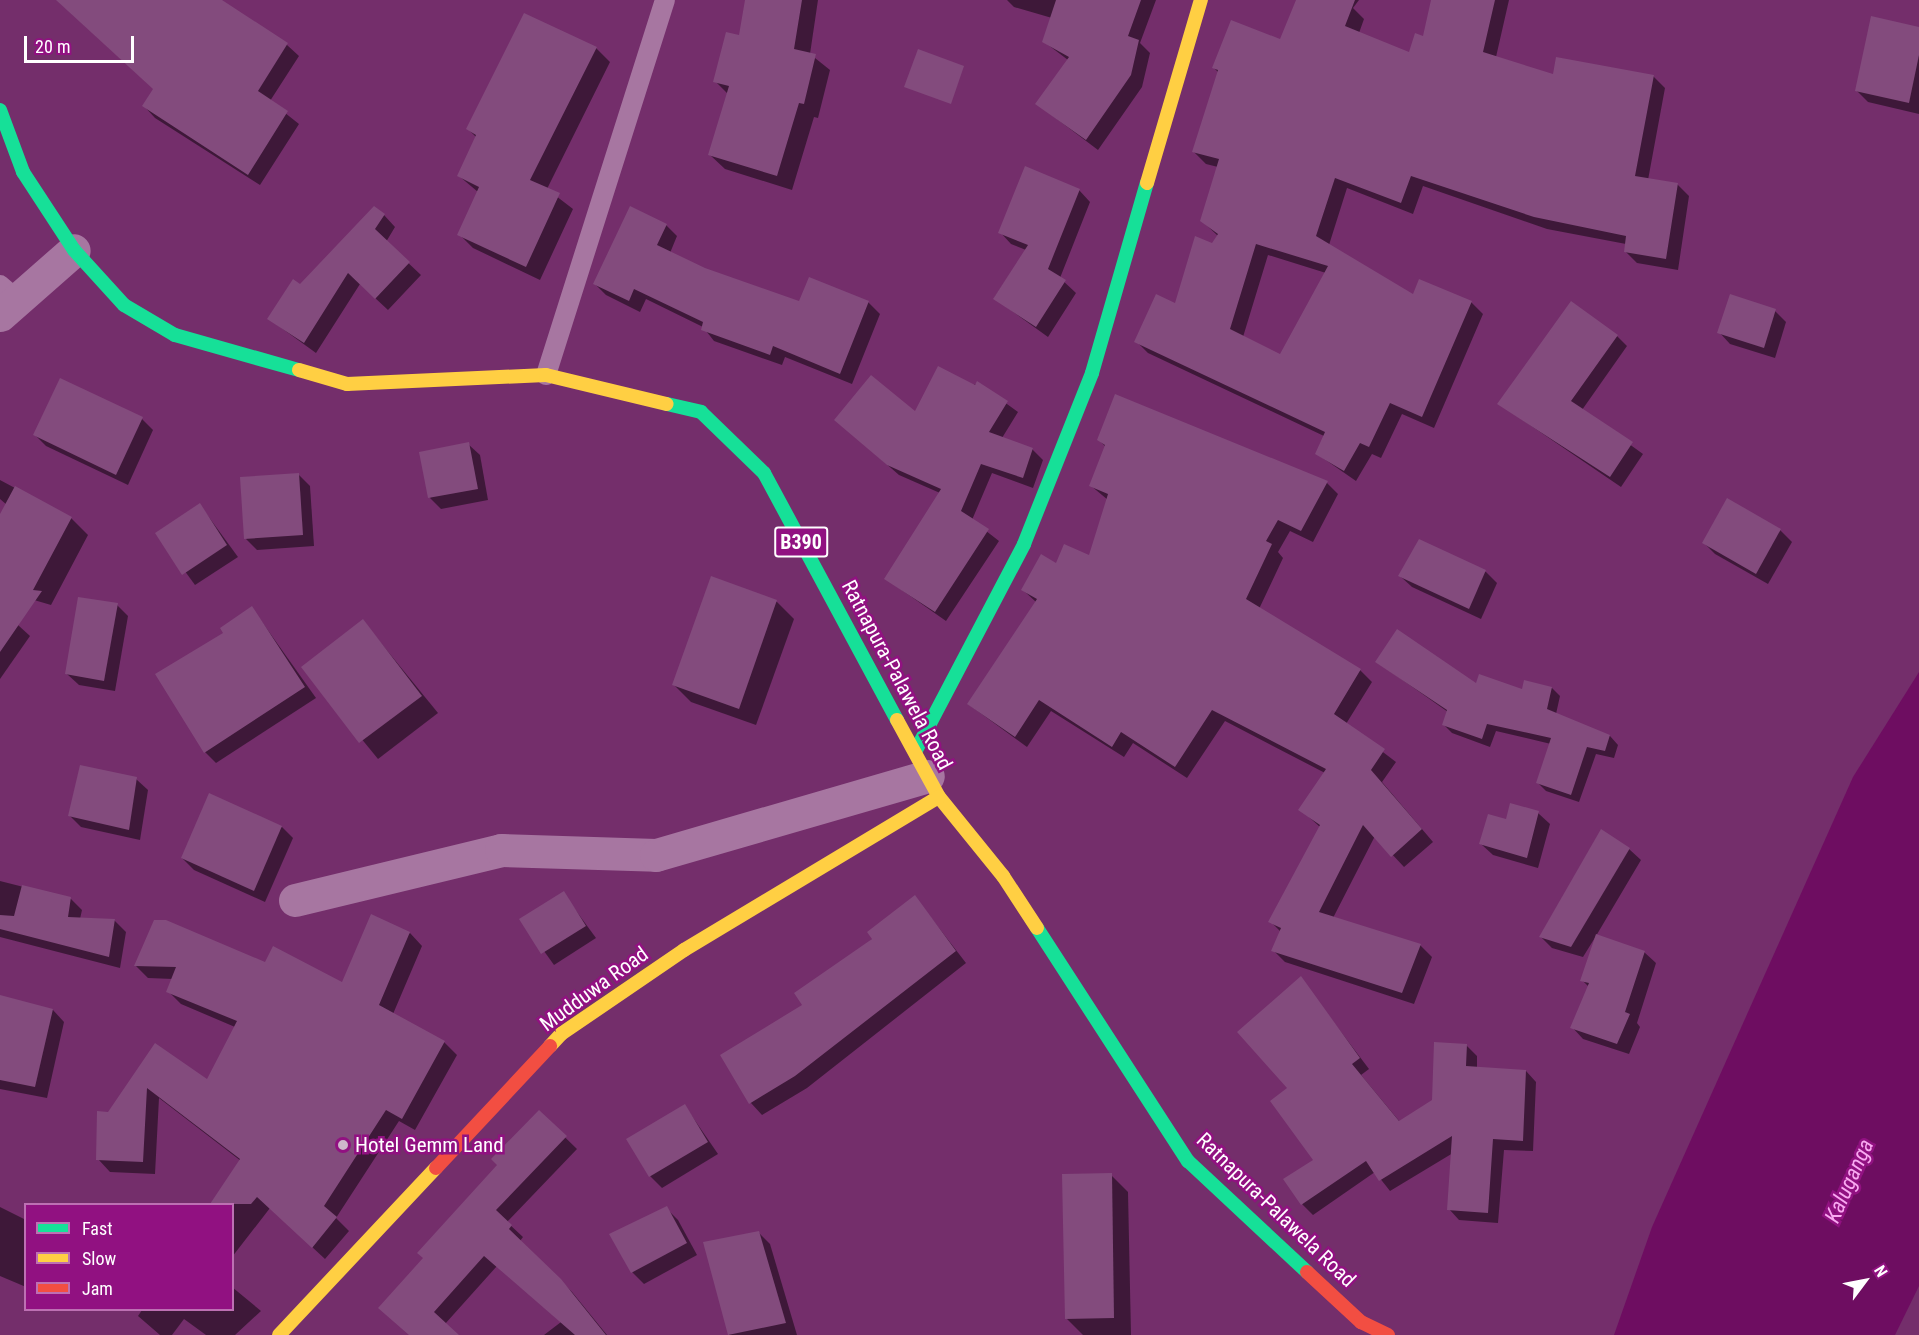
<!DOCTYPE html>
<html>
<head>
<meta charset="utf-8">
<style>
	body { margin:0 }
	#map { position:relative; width:1919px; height:1335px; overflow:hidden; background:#742e6b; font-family:"Roboto Condensed",sans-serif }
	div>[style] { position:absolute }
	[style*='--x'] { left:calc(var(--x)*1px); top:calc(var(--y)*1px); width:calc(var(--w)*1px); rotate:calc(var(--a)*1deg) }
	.water>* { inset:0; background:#6e0d61 }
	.shadow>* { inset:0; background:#0007 }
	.building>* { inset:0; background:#834b7d }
	.lane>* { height:20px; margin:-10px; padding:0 10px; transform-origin:10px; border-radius:10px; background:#a776a1 }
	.street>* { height:33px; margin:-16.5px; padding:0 16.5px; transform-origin:16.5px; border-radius:16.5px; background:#a776a1 }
	.fast>* { height:14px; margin:-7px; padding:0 7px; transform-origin:7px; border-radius:7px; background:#16e098 }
	.slow>* { height:14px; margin:-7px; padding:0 7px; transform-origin:7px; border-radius:7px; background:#ffcf43 }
	.jam>* { height:14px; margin:-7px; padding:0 7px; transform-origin:7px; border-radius:7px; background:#f24e42 }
	.dots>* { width:16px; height:16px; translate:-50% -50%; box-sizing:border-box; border:3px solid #911181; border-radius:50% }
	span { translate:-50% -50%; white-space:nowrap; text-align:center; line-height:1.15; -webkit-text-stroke:5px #911181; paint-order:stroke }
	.shield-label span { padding:2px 4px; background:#911181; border:2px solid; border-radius:4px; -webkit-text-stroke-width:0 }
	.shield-label { font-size:20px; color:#fff; font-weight:700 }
	.street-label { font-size:21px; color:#fff }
	.poi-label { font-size:21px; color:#fff }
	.left { translate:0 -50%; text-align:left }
	.water-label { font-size:22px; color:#f9a9f1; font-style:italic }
	.legend { position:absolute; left:24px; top:1203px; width:210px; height:108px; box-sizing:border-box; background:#911181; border:2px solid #bd70b3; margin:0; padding:8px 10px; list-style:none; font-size:18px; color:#fff }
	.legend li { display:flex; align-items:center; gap:12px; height:30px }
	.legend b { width:30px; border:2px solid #bd70b3 }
	.north { position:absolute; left:1835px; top:1251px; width:60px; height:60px; -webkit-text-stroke:4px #911181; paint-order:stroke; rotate:58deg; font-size:16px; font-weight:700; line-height:24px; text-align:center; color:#fff }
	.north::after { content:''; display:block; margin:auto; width:21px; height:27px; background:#fff; clip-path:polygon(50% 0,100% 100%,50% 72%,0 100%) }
	.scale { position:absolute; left:24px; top:36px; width:110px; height:27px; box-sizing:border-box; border:3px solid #fff; border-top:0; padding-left:8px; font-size:18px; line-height:21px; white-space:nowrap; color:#fff; -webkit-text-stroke:4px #911181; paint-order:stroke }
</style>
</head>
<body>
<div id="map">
	<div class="water">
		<div style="clip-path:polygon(1919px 672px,1919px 1286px,1895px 1335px,1614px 1335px,1652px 1227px,1853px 777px)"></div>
	</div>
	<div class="shadow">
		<div style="clip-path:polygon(57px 0,219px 0,287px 45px,299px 56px,270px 101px,299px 124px,260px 185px,155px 118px,144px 106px,154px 89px)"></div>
		<div style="clip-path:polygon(746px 0,818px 0,810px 54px,830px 70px,818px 118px,814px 117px,792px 190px,725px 169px,710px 155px,728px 94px,715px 81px,741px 37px)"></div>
		<div style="clip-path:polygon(1007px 0,1156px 0,1140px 43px,1150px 53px,1142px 87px,1098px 150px,1037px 104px,1068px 60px,1043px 41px,1052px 18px,1014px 7px)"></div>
		<div style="clip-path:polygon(evenodd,1298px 0,1359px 0,1353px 8px,1364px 19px,1359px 33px,1410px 54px,1424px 38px,1432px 0,1509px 0,1496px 57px,1555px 76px,1653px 76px,1665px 88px,1648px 180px,1677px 184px,1689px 196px,1678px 270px,1637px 263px,1625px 251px,1626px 244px,1547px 229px,1423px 186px,1413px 214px,1347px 188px,1329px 245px,1414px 297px,1471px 302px,1483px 314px,1434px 428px,1402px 414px,1381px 458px,1372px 454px,1356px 481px,1317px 454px,1324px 436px,1148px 353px,1136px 341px,1175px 305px,1218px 236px,1201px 220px,1218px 167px,1206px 164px,1194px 152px,1219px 73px,1213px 67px,1280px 41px,1298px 0,1268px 255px,1326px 273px,1280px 356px,1243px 337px,1268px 255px)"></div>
		<div style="clip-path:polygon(1919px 28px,1919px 114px,1868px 102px,1857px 91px)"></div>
		<div style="clip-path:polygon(596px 48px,610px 62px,547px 189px,573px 209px,540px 280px,473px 248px,459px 234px,478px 192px,459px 176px,476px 137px,468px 129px)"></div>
		<div style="clip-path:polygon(1079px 190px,1090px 202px,1060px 278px,1076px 293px,1048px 337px,994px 298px,1026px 250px,1011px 244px,1000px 232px)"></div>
		<div style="clip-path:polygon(384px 215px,395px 227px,386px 242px,421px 275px,388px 310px,360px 284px,316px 353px,269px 319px,300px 286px)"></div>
		<div style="clip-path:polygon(666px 225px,677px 236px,670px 253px,704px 269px,800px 303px,868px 302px,880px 314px,852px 384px,785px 357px,782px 365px,714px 341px,703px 327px,646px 299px,640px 312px,606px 295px,595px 284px)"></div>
		<div style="clip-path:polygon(1775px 311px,1786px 322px,1775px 358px,1730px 344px,1719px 332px)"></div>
		<div style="clip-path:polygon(1617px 336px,1627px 346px,1582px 410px,1643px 454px,1621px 487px,1499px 404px)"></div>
		<div style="clip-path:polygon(978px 383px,1018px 412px,1002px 438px,1032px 449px,1043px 460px,1033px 488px,992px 473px,972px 520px,999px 541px,946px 621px,886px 579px,940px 493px,899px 475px,836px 420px,916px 414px)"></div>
		<div style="clip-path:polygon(142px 419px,153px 430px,128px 485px,46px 446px,35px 435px)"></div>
		<div style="clip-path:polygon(1099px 440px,1327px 483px,1338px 494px,1313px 542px,1290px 531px,1278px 552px,1283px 558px,1259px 609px,1360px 670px,1372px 682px,1346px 724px,1396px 762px,1382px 782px,1433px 842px,1404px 867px,1375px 836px,1333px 918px,1420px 945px,1432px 957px,1414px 1004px,1285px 962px,1273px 950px,1281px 932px,1270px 921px,1320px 827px,1300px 809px,1325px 773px,1225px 721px,1187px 778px,1133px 743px,1124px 757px,1051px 711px,1027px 747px,968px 704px,1036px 602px,1023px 590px,1057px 565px,1090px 557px,1108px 500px,1090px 485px,1106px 447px)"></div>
		<div style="clip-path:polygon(468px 444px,480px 455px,488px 500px,441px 509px,430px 498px)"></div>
		<div style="clip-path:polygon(298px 474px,310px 486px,314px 546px,257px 550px,246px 539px)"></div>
		<div style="clip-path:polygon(0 480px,71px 518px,88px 535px,51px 605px,0 590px,0 517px,21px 517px,0 499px)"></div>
		<div style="clip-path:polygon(1728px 500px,1780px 530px,1792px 542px,1768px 584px,1715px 554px,1704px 543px)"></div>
		<div style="clip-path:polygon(200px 505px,238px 557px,195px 585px,157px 533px)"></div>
		<div style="clip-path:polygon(1420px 541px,1486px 572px,1497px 583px,1481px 619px,1412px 587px,1400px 576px)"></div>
		<div style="clip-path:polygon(711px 578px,777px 602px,794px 619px,756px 725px,691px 702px,674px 685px)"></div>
		<div style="clip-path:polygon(117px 605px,128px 616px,115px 691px,79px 685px,67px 674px)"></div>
		<div style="clip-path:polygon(252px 608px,316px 698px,216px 763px,205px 752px)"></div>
		<div style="clip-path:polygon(363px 621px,438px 713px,378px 759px,303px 667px)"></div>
		<div style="clip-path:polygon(0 622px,18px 625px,30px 636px,0 679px)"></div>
		<div style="clip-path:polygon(1377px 662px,1477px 686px,1523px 691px,1552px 688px,1560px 696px,1556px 714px,1610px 736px,1618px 745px,1614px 758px,1596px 754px,1579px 802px,1546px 791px,1538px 783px,1551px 744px,1496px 731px,1490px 747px,1452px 733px,1444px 725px,1448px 712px)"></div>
		<div style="clip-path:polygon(136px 779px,148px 790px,140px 840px,81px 827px,70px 816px)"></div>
		<div style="clip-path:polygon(1538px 813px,1550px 824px,1538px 868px,1493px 855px,1481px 844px,1507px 820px)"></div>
		<div style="clip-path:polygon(282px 827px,293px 838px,265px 902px,194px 870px,182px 858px)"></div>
		<div style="clip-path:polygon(1629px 849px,1641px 860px,1596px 936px,1644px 952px,1656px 963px,1637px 1023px,1640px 1027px,1629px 1054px,1583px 1039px,1572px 1027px,1589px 987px,1582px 980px,1596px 936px,1583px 957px,1552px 948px,1540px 936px)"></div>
		<div style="clip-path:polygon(0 881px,71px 899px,82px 910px,80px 919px,114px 920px,126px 932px,120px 968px,0 937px)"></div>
		<div style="clip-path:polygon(563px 893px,596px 938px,554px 965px,521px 919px)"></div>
		<div style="clip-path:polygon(915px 897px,966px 963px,807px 1088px,762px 1115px,751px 1103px,722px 1056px,805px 1005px)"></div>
		<div style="clip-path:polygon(410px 933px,422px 946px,393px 1014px,444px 1042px,457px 1055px,415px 1130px,399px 1121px,336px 1218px,349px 1231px,325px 1259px,270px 1208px,232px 1257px,232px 1204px,212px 1204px,241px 1161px,159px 1098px,155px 1174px,110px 1172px,98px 1159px,109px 1114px,155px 1046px,207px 1082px,235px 1027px,181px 1004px,168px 991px,173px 979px,148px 978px,136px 966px,266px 963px,342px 984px)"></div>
		<div style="clip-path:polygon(1301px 979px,1369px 1069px,1361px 1075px,1400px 1122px,1433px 1101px,1466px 1045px,1477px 1056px,1477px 1068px,1526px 1071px,1536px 1082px,1533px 1151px,1504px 1150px,1498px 1223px,1459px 1220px,1449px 1209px,1453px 1153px,1390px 1191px,1375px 1172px,1313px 1215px,1302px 1204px,1315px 1160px,1289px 1089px)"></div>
		<div style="clip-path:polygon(0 997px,53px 1010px,64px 1022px,47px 1098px,0 1089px)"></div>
		<div style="clip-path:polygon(685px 1106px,718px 1154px,662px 1188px,650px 1176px)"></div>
		<div style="clip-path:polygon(539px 1112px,577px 1149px,507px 1222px,523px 1237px,520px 1241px,572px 1292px,607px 1335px,544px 1335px,561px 1322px,497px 1266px,445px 1324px,456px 1335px,409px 1335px,425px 1259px)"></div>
		<div style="clip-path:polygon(1111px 1175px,1128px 1192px,1131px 1335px,1083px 1335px,1066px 1318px)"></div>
		<div style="clip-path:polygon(0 1207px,26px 1220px,26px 1287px,0 1276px)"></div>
		<div style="clip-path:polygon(666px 1208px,678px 1220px,697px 1255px,644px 1284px,632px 1272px)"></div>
		<div style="clip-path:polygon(759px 1233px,770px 1244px,797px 1335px,729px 1335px,705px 1243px)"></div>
		<div style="clip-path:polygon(232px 1287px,261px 1311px,235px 1335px,206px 1335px,184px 1319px,172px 1335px,160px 1335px,138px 1316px,142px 1310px,232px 1310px)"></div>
	</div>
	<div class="building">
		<div style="clip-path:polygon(56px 0,222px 0,288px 43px,258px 91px,288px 111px,248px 175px,142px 106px,153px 89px)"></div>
		<div style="clip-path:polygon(745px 0,802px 0,794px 49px,816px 54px,804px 104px,799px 103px,777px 176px,708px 155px,729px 86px,713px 82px,726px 32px,739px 35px)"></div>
		<div style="clip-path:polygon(1056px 0,1141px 0,1128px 36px,1139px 40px,1131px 75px,1086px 140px,1035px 104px,1069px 57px,1042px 42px)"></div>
		<div style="clip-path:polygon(evenodd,1296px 0,1355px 0,1345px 26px,1409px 52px,1415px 33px,1423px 36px,1431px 0,1495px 0,1483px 52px,1553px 74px,1556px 57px,1654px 75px,1635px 176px,1678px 183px,1666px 259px,1624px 252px,1626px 236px,1534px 217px,1411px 176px,1401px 203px,1335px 178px,1316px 236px,1413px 294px,1419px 279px,1472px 301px,1422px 417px,1390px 403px,1369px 447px,1360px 443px,1344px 471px,1315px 454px,1325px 432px,1134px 342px,1156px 294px,1175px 303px,1195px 236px,1212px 243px,1218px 234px,1200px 221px,1219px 159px,1192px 152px,1218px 70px,1212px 68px,1231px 20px,1280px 39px,1296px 0,1256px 244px,1328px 266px,1280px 354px,1230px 329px,1256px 244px)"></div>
		<div style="clip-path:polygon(524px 13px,597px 47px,530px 180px,560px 193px,526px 267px,457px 235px,479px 187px,457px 176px,476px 135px,466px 129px)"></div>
		<div style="clip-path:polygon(1871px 16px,1919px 27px,1919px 55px,1909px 103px,1855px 91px)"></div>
		<div style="clip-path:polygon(918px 49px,964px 66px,951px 104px,904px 87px)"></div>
		<div style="clip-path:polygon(1025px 166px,1080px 189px,1048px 269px,1066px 280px,1036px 327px,993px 299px,1028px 245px,998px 233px)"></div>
		<div style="clip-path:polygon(374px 206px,385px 214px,375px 229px,410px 262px,375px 299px,348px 273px,304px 343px,267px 319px,293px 279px,300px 284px)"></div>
		<div style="clip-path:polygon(630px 206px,667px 224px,657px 245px,705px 268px,799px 301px,809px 277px,869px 301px,840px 374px,773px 346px,770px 355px,701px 330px,703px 322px,634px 289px,629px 301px,593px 284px)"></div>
		<div style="clip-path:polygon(1730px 294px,1776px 309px,1764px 348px,1717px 333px)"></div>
		<div style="clip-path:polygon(1571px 301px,1618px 335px,1571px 401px,1633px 442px,1610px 477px,1497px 404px)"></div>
		<div style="clip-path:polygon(938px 366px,975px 385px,977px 381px,1008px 401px,989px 432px,1033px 448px,1023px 478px,981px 464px,961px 511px,989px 529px,935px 612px,884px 579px,941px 489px,887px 465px,834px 420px,871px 375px,915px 411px)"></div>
		<div style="clip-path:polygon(60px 378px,143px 417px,116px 475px,33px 435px)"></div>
		<div style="clip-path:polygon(1115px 394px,1328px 481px,1301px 531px,1278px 520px,1266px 541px,1272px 544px,1246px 599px,1361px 669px,1334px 714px,1385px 749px,1371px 770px,1422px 829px,1391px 857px,1363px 825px,1319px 912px,1421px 944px,1402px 993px,1271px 951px,1281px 928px,1268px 922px,1320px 825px,1298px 810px,1326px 769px,1212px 710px,1175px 767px,1121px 732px,1112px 747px,1039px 700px,1015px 737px,967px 704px,1037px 599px,1021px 590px,1041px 554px,1056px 563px,1064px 544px,1089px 555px,1108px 494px,1089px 486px,1105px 445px,1097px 440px)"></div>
		<div style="clip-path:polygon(469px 442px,478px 489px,428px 498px,419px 452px)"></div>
		<div style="clip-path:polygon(299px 473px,303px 535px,244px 539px,240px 477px)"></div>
		<div style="clip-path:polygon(15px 486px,72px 517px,33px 590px,42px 591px,0 652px,0 514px)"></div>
		<div style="clip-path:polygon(1727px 498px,1781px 529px,1756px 574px,1702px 543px)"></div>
		<div style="clip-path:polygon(200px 503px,227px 545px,182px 575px,155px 533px)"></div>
		<div style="clip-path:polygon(1419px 539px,1486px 570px,1469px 609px,1398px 576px)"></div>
		<div style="clip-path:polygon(711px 576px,777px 600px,739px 709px,672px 685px)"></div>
		<div style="clip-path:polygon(78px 597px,118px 603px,104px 681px,65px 674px)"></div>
		<div style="clip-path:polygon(252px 606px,305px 687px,204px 753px,155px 674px,223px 633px,220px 628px)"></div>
		<div style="clip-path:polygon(363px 619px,422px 696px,359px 743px,301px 667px)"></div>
		<div style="clip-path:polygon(1397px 629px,1476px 683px,1479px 674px,1522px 689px,1524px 680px,1552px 687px,1547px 709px,1610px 735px,1605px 751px,1587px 747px,1571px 795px,1536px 783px,1551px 738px,1487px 724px,1482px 739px,1442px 725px,1447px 710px,1375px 662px)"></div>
		<div style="clip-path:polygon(80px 765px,137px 777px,129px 830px,68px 816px)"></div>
		<div style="clip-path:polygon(209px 793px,282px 826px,254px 891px,181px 858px)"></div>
		<div style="clip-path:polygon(1510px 803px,1539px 811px,1527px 858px,1479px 844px,1488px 814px,1506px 819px)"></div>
		<div style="clip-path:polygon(1601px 829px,1630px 848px,1571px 947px,1539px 937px)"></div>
		<div style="clip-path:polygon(22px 885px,71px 897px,68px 917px,115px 919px,109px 957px,0 929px,0 915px,14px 916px)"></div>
		<div style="clip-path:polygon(564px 891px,586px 926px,541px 954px,519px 919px)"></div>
		<div style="clip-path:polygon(915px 895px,956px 951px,795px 1076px,749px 1104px,720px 1055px,802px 1005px,794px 993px,872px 939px,867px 932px)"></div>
		<div style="clip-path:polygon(371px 914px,410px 932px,379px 1005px,445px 1041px,402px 1119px,386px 1110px,324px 1206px,337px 1217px,312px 1248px,257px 1197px,251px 1204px,210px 1204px,240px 1159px,147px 1088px,143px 1162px,96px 1160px,97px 1111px,108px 1112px,155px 1043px,207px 1079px,237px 1021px,166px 992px,176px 967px,134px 966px,154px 920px,166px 920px,265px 962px,273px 946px,342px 982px)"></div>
		<div style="clip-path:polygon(1596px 934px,1645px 951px,1625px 1012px,1630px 1014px,1617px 1044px,1570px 1028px,1589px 983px,1580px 981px)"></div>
		<div style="clip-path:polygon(1301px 976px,1360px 1058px,1352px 1064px,1399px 1121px,1432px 1100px,1434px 1042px,1467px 1044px,1466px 1066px,1526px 1070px,1523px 1141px,1493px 1139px,1488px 1213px,1447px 1210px,1452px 1136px,1379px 1181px,1366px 1161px,1301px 1205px,1283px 1179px,1313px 1160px,1270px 1101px,1287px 1088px,1237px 1032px)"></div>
		<div style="clip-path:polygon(0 995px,53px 1009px,35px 1087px,0 1080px)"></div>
		<div style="clip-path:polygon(685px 1104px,708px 1142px,649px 1177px,626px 1139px)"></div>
		<div style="clip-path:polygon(539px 1110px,567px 1136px,496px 1210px,512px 1225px,509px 1229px,561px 1279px,606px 1335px,575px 1335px,484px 1256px,434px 1312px,459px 1335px,409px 1335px,378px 1308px,423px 1258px,417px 1253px,497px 1165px,491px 1159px)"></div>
		<div style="clip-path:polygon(1112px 1173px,1114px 1318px,1065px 1319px,1062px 1174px)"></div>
		<div style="clip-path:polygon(667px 1206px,687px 1243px,631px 1273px,609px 1234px)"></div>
		<div style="clip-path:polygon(759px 1231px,786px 1323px,728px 1335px,703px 1242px)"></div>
	</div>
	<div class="lane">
		<div style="--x:0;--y:285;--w:23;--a:41"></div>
		<div style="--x:546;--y:375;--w:393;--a:-72.4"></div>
	</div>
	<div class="street">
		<div style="--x:0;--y:315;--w:98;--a:-41.3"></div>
		<div style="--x:295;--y:900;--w:212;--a:-13.6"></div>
		<div style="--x:501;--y:850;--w:155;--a:1.8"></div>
		<div style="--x:656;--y:855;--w:283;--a:-16.2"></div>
	</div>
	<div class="fast">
		<div style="--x:0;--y:110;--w:66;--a:69.6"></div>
		<div style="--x:23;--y:172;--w:93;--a:56.8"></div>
		<div style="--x:74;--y:250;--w:74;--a:47.7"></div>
		<div style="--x:124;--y:305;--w:59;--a:30.5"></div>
		<div style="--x:175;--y:335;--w:129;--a:15.8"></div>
		<div style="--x:667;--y:404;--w:35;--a:13"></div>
		<div style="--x:701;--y:412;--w:88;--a:44.1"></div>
		<div style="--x:764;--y:473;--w:281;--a:61.7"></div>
		<div style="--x:915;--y:752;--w:235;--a:-62.3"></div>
		<div style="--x:1024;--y:544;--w:184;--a:-68.3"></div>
		<div style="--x:1092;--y:373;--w:198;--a:-73.9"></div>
		<div style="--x:1037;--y:928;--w:278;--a:57.1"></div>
		<div style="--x:1188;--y:1161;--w:163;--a:43"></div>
	</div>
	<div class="slow">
		<div style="--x:1147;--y:183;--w:191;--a:-73.6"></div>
		<div style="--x:299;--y:370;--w:50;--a:16.3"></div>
		<div style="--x:347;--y:384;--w:199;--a:-2.6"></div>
		<div style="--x:546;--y:375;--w:124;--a:13.5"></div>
		<div style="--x:897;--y:720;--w:88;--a:61.4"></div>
		<div style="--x:939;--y:797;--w:102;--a:51"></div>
		<div style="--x:1003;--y:876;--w:62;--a:56.8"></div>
		<div style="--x:550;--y:1046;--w:16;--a:-47"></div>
		<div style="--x:561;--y:1034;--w:149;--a:-34.3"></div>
		<div style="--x:684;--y:950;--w:297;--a:-31"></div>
		<div style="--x:279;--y:1335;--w:229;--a:-46.8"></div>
	</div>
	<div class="jam">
		<div style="--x:436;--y:1168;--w:167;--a:-46.9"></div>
		<div style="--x:1307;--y:1272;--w:74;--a:42.8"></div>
		<div style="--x:1361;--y:1322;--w:30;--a:26"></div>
	</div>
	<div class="dots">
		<div style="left:343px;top:1145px;background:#ceb6cb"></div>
	</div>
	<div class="shield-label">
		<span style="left:801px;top:542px">B390</span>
	</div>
	<div class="street-label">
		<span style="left:897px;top:675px;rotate:62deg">Ratnapura-Palawela Road</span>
		<span style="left:594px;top:989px;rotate:-36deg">Mudduwa Road</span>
		<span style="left:1276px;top:1210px;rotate:44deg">Ratnapura-Palawela Road</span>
	</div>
	<div class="poi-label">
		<span class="left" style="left:355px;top:1145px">Hotel Gemm Land</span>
	</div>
	<div class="water-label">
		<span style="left:1849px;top:1181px;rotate:-66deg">Kaluganga</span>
	</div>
	<ul class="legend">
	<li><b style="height:8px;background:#16e098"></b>Fast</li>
	<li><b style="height:8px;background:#ffcf43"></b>Slow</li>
	<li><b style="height:8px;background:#f24e42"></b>Jam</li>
	</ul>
	<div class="north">N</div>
	<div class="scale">20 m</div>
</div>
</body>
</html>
